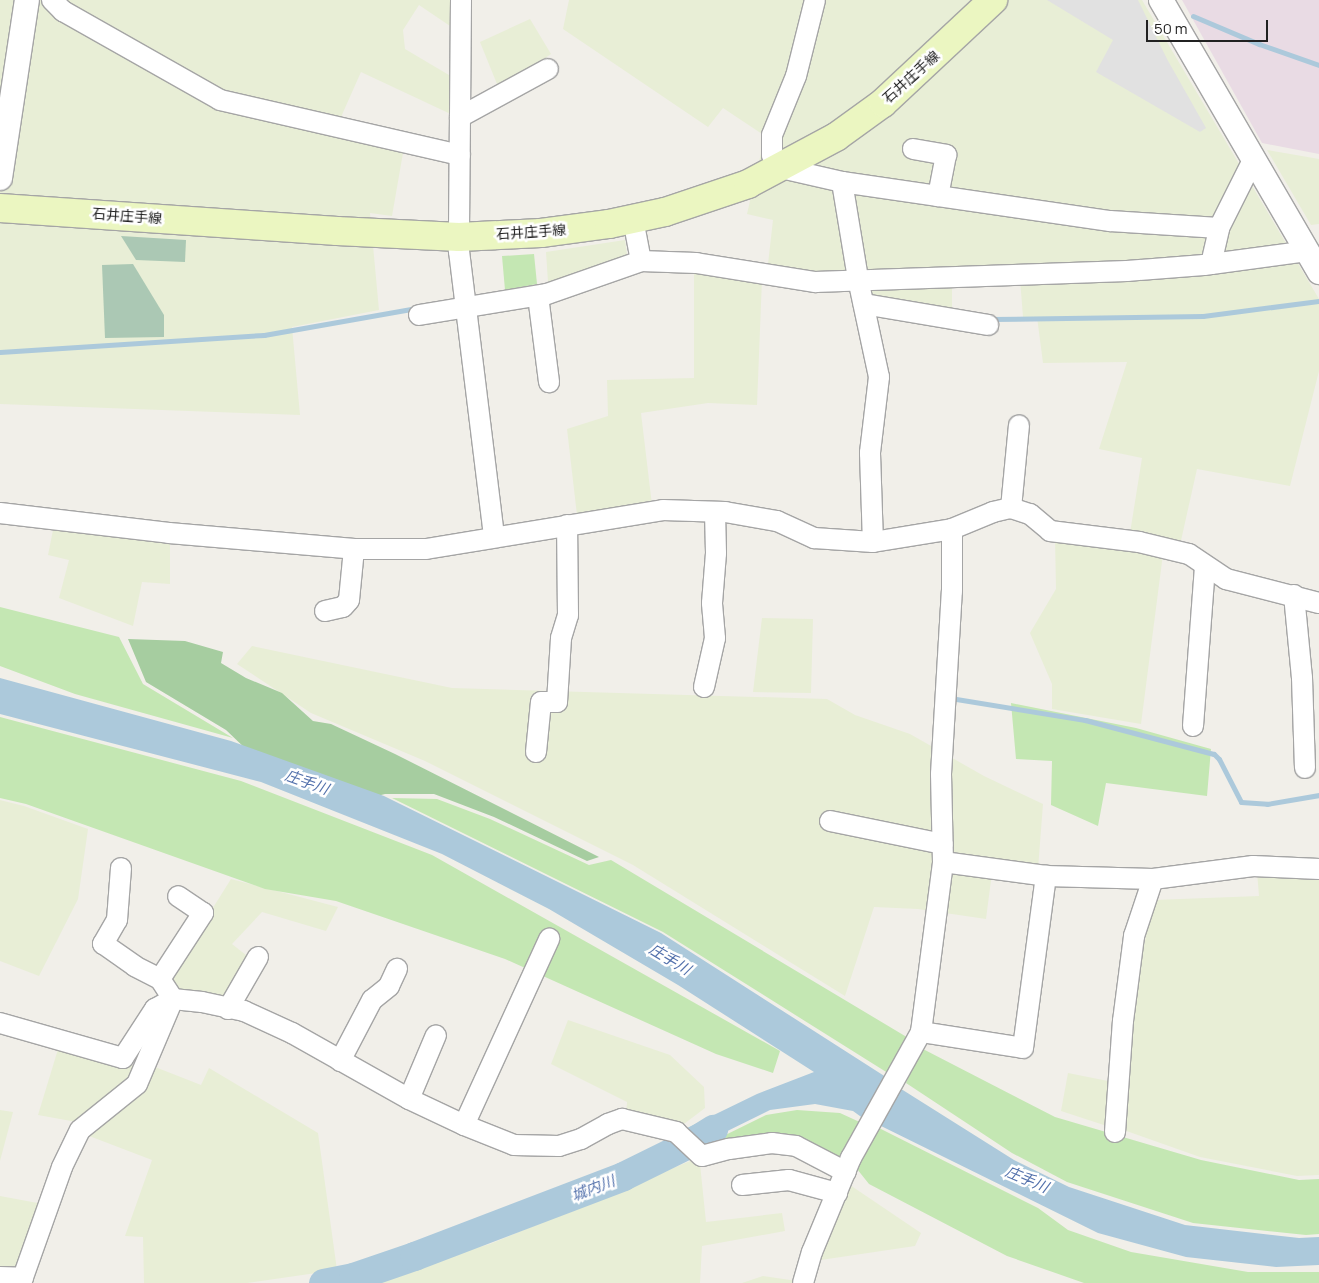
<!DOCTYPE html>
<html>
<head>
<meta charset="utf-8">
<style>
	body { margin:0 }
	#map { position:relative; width:1319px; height:1283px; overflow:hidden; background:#f1efe9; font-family:Manrope,"Noto Sans JP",sans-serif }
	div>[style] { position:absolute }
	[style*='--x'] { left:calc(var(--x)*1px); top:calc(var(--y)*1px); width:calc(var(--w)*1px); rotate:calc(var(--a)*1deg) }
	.industrial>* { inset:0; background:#e9dbe4 }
	.farmland>* { inset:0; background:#e8eed6 }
	.grass>* { inset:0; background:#c4e7b3 }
	.forest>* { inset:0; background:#a6cda0 }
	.cemetery>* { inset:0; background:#abc8b4 }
	.parking>* { inset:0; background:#e1e1e1 }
	.water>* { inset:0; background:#acc9db }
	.stream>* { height:5px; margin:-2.5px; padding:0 2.5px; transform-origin:2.5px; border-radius:2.5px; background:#acc9db }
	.river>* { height:29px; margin:-14.5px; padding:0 14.5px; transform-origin:14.5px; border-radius:14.5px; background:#acc9db }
	.roads { filter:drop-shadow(1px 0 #a5a5a5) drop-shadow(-1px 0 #a5a5a5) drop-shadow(0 1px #a5a5a5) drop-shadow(0 -1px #a5a5a5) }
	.minor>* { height:20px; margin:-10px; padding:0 10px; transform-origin:10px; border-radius:10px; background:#fff }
	.tertiary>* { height:24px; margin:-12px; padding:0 12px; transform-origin:12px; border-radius:12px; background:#fff }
	.secondary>* { height:28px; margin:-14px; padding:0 14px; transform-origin:14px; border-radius:14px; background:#ebf6c1 }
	span { translate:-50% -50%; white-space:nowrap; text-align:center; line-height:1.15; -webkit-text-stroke:5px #fff; paint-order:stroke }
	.street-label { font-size:14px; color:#212121 }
	.water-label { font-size:15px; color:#5371ac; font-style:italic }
	.scale { position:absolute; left:1146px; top:20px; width:122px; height:22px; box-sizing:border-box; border:2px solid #212121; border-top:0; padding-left:6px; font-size:15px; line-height:18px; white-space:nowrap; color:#212121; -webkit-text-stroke:4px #fff; paint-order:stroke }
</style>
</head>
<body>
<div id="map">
	<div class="industrial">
		<div style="clip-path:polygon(1182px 0,1319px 0,1319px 154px,1262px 143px)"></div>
	</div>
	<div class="farmland">
		<div style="clip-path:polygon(0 0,454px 0,453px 28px,419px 5px,403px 30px,405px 49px,454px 78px,457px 117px,361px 72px,333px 135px,404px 147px,392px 216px,370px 213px,379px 310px,292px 327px,300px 415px,0 404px)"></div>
		<div style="clip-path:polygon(569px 0,1142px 0,1319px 299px,1319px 371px,1290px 486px,1197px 469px,1180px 545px,1130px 533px,1142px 458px,1099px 449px,1127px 362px,1043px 363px,1037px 317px,1023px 317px,1020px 279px,952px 283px,952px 309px,869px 294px,768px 264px,773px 220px,747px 214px,765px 136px,723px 108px,708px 127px,563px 29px)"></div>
		<div style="clip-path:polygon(530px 19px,551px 54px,499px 89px,480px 42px)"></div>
		<div style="clip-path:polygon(1267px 150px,1319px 159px,1319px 224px,1311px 225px)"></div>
		<div style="clip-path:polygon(625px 240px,627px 255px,548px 282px,546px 252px)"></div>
		<div style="clip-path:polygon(694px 273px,762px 279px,757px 405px,708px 403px,641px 413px,652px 505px,577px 515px,567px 429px,608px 416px,607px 380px,694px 378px)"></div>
		<div style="clip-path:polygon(54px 525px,170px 539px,170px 584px,142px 582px,133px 626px,59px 598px,69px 560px,48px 555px)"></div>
		<div style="clip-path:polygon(1055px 538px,1163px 554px,1141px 724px,1052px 709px,1052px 684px,1030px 633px,1056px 589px)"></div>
		<div style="clip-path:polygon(762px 618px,813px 619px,811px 693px,753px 692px)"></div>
		<div style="clip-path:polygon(252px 646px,452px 688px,827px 699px,855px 715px,910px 734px,984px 776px,1043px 804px,1038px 869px,993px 865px,986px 919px,918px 909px,874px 907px,845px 996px,633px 865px,425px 761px,311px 713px,237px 664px)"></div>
		<div style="clip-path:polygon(0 800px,24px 806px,88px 829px,78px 899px,39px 976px,0 961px)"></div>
		<div style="clip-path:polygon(1257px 872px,1319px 875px,1319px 1175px,1297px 1176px,1200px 1157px,1118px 1128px,1128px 1018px,1154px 900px,1259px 896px)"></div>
		<div style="clip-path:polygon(231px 879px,338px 907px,326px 931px,262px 912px,232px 944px,251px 959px,227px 1001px,180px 996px,169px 978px)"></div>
		<div style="clip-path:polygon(568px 1020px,670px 1055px,704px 1087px,705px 1108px,680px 1127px,626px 1117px,627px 1102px,551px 1064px)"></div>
		<div style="clip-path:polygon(59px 1046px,140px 1067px,82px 1123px,38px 1115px)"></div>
		<div style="clip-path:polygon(150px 1065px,201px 1085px,209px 1068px,318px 1133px,337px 1270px,247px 1283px,144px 1283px,143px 1237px,125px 1236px,152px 1160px,84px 1134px)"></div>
		<div style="clip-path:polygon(1068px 1073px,1118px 1083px,1113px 1128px,1061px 1111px)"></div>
		<div style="clip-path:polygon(0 1110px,13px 1112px,0 1161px)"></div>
		<div style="clip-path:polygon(695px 1159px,700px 1164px,706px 1222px,782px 1213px,785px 1231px,702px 1246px,700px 1283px,351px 1283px,490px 1244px)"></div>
		<div style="clip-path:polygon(847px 1183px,921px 1233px,915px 1246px,814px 1261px)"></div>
		<div style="clip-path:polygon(0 1196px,43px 1204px,26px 1255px,12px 1271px,0 1270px)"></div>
		<div style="clip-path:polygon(763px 1276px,797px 1281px,797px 1283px,742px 1283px)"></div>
	</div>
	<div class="grass">
		<div style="clip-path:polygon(534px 254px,537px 284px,505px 290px,502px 256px)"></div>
		<div style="clip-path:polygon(0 607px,119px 637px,143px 684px,233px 738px,75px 694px,0 666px)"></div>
		<div style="clip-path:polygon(1011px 703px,1136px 728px,1211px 749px,1207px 796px,1106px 783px,1098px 826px,1051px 805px,1052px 761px,1016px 759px)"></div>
		<div style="clip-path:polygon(0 717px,241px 781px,432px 855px,780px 1051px,773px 1073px,716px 1054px,505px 959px,336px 901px,265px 889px,26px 804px,0 798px)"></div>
		<div style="clip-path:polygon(392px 798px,437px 799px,490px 819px,589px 865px,611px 860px,910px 1039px,891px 1075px,663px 932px)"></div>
		<div style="clip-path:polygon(921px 1048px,1055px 1117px,1201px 1160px,1299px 1180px,1319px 1179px,1319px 1234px,1306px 1235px,1193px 1223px,1067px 1182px,1012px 1153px,906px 1083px)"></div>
		<div style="clip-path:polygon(797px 1110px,840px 1113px,864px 1124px,843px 1163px,801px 1144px,701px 1147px,766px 1115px)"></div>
		<div style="clip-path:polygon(877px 1127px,1038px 1208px,1068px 1230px,1131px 1252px,1248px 1272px,1319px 1272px,1319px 1283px,1084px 1283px,1007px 1256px,869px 1184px,857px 1169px)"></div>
	</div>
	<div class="forest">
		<div style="clip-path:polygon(128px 639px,185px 641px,223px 652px,221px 663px,246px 678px,282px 693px,313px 721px,331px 724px,395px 754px,599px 857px,587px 861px,494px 817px,434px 794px,385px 794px,365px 799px,248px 751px,226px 730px,146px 682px)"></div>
	</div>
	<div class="cemetery">
		<div style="clip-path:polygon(121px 236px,186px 240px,185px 262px,136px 260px)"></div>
		<div style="clip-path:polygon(133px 264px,164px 315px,164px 337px,105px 338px,102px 265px)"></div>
	</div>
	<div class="parking">
		<div style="clip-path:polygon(1047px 0,1138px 0,1167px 59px,1206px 128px,1200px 132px,1096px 72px,1113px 40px)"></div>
	</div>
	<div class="water">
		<div style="clip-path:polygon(0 678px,231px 741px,384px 796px,661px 933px,889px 1079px,864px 1119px,853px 1111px,815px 1104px,770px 1110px,697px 1146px,683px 1130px,757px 1094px,814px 1072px,678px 985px,549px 909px,442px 854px,261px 782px,0 714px)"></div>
		<div style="clip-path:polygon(898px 1087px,1014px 1160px,1069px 1187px,1185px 1225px,1299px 1238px,1319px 1237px,1319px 1265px,1276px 1267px,1186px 1257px,1098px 1233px,879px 1125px)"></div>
	</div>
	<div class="stream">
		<div style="--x:1193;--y:16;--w:72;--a:23"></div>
		<div style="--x:1259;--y:44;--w:64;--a:19.3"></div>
		<div style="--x:991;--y:319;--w:212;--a:-0.8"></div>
		<div style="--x:1203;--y:316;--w:117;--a:-7.4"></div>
		<div style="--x:0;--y:352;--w:265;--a:-3.7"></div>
		<div style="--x:264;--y:335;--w:155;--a:-10"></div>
		<div style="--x:950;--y:698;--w:137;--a:9.3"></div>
		<div style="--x:1085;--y:720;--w:133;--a:14.8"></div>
		<div style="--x:1214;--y:754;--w:7;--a:45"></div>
		<div style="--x:1219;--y:759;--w:48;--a:62.9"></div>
		<div style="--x:1241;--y:802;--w:26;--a:4"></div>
		<div style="--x:1267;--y:804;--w:53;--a:-9.8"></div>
	</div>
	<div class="river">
		<div style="--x:323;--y:1283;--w:31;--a:-11"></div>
		<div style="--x:353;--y:1277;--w:65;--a:-19"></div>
		<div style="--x:414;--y:1256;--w:224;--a:-20.9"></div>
		<div style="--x:623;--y:1176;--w:77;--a:-26.2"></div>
		<div style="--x:692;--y:1142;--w:25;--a:-32"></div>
	</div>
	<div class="roads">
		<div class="minor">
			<div style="--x:52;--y:0;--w:16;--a:45"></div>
			<div style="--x:63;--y:11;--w:180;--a:29.5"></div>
			<div style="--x:220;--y:100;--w:246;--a:12.9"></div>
			<div style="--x:461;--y:0;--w:251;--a:90.5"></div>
			<div style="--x:459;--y:251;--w:288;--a:83"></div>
			<div style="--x:815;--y:0;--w:78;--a:104"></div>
			<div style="--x:796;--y:76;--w:64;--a:112.1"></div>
			<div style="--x:772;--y:135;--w:20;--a:90"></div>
			<div style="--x:772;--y:155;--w:16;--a:55"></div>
			<div style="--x:781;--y:168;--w:63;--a:12.9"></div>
			<div style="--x:842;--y:182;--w:271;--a:8.3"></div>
			<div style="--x:1110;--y:221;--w:109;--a:3.7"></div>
			<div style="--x:1219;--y:228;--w:78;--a:-63.4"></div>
			<div style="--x:460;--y:117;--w:100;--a:-28.6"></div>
			<div style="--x:913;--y:149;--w:34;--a:10"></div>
			<div style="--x:946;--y:155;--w:42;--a:101"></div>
			<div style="--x:842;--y:182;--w:98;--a:80.6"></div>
			<div style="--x:858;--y:279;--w:100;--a:77.9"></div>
			<div style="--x:879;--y:377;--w:77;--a:96.8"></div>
			<div style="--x:870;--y:453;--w:89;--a:88.1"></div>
			<div style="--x:641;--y:261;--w:55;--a:2.1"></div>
			<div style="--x:696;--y:263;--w:121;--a:9.1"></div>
			<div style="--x:815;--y:282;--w:312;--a:-2"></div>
			<div style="--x:1127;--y:271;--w:77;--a:-4.5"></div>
			<div style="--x:1204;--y:265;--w:104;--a:-7.7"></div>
			<div style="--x:1211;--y:264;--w:37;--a:-77"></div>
			<div style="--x:538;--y:296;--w:87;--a:82.7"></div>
			<div style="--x:864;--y:304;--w:126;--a:9.6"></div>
			<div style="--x:419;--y:315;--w:130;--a:-9.3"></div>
			<div style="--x:547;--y:294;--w:100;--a:-19.3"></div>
			<div style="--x:641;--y:261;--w:43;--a:-100.8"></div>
			<div style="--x:1011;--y:508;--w:83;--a:-84.5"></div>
			<div style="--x:0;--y:513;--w:170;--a:6.7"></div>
			<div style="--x:169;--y:533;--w:186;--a:4.9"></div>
			<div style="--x:354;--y:549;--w:72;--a:0"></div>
			<div style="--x:426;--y:549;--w:240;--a:-9.3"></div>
			<div style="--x:663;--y:510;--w:62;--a:1.8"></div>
			<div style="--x:725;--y:512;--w:53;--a:9.8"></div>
			<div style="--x:777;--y:521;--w:41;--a:24.7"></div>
			<div style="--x:814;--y:538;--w:59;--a:3.9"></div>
			<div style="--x:873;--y:542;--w:80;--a:-9.3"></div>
			<div style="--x:952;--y:529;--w:44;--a:-22.5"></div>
			<div style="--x:993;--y:512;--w:18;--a:-13"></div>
			<div style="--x:1011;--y:508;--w:20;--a:18"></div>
			<div style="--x:1030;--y:514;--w:26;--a:40"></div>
			<div style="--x:1050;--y:531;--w:90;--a:7"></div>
			<div style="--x:1139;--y:542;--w:51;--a:13.5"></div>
			<div style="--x:1189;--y:554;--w:45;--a:34"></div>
			<div style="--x:1226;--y:579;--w:96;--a:14.5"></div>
			<div style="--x:1294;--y:595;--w:83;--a:84.5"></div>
			<div style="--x:1302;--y:678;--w:90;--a:88.1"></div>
			<div style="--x:325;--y:611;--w:18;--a:-13"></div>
			<div style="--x:343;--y:607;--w:9;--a:-49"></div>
			<div style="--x:349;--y:600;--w:51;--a:-84.4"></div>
			<div style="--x:704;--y:687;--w:50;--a:-77.3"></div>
			<div style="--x:715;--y:638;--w:35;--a:-95"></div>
			<div style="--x:712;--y:603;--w:50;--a:-85.4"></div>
			<div style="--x:716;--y:553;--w:41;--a:-91.4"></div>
			<div style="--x:1193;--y:726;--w:161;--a:-85.7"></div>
			<div style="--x:536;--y:752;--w:50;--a:-84.3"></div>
			<div style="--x:541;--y:702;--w:16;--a:0"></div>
			<div style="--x:557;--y:702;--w:64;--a:-86.4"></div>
			<div style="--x:561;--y:638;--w:24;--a:-73"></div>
			<div style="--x:568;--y:615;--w:90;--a:-90.6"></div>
			<div style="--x:830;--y:821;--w:115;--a:11.5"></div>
			<div style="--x:943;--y:862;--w:104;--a:7.7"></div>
			<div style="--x:1046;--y:876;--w:107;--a:1.6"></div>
			<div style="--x:1153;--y:879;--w:101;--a:-7.4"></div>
			<div style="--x:1253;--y:866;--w:66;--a:2.6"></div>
			<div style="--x:160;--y:979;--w:79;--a:-56.9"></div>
			<div style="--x:203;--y:913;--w:30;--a:-146"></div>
			<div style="--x:228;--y:1009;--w:60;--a:-60"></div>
			<div style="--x:0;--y:1023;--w:128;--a:15.9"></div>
			<div style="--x:123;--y:1058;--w:59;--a:-56.9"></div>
			<div style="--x:155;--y:1009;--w:21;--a:-29"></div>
			<div style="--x:173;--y:999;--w:29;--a:6"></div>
			<div style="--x:202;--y:1002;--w:43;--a:12.1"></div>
			<div style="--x:244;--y:1011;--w:53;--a:24.6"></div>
			<div style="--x:292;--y:1033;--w:134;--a:29.4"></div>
			<div style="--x:409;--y:1099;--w:61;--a:25.3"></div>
			<div style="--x:464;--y:1125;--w:54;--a:21.8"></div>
			<div style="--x:514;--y:1145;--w:45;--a:1.3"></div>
			<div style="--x:559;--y:1146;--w:23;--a:-18"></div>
			<div style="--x:581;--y:1139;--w:31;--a:-29"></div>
			<div style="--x:608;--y:1124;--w:15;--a:-20"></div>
			<div style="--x:622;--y:1119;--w:56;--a:13.5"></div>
			<div style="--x:676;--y:1132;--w:35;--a:43"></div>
			<div style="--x:702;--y:1156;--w:28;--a:-15"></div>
			<div style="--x:729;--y:1149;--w:43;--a:-7.9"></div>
			<div style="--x:772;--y:1143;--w:24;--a:7"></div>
			<div style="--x:796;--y:1146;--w:56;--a:27.5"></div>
			<div style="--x:921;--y:1032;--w:103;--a:8.9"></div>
			<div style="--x:1023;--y:1048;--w:174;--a:-82.4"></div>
			<div style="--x:340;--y:1061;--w:69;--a:-62.3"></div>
			<div style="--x:372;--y:1000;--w:22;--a:-39"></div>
			<div style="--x:389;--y:986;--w:19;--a:-65"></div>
			<div style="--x:409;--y:1099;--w:69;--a:-67.1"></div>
			<div style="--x:464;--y:1125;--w:205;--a:-65.4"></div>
			<div style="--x:1115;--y:1132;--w:111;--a:-85.9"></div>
			<div style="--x:1123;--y:1021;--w:86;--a:-82.6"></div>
			<div style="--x:1134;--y:936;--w:60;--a:-71.6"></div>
			<div style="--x:742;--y:1185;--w:47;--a:-6.1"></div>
			<div style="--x:789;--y:1180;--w:50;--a:15.2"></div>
			<div style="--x:0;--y:1277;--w:23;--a:2"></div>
			<div style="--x:21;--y:1283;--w:123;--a:-70.5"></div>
			<div style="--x:62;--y:1167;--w:41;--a:-64.1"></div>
			<div style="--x:80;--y:1130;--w:73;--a:-38.9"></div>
			<div style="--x:137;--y:1084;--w:92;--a:-67"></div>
			<div style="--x:173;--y:999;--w:24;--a:-123"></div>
			<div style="--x:160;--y:979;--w:28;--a:-153"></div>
			<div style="--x:135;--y:966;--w:39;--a:-145"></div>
			<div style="--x:103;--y:944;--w:28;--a:-60"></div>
			<div style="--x:117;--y:920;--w:52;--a:-85.6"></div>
			<div style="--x:803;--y:1283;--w:32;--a:-74"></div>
			<div style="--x:812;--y:1252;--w:102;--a:-67.5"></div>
			<div style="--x:851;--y:1158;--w:144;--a:-60.9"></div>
			<div style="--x:921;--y:1032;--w:171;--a:-82.6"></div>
			<div style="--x:943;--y:862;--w:88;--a:-91.3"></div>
			<div style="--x:941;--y:774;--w:183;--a:-86.6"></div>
			<div style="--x:952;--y:591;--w:62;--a:-90"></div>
		</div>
		<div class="tertiary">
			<div style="--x:1161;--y:0;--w:315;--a:59.8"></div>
			<div style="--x:0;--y:178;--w:180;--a:-81.4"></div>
		</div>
		<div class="secondary">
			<div style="--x:0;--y:208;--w:338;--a:3.9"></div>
			<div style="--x:337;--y:231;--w:122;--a:2.8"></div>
			<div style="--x:459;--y:237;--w:82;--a:-2.8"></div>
			<div style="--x:541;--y:233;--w:69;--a:-7.5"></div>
			<div style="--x:609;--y:224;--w:57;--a:-12.1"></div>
			<div style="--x:665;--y:212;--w:88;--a:-18.6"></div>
			<div style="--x:748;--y:184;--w:100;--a:-28.1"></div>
			<div style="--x:836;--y:137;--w:58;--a:-35.9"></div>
			<div style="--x:883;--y:103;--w:151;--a:-43.1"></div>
		</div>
	</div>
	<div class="street-label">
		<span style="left:911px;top:77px;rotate:-42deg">石井庄手線</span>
		<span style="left:127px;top:216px;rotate:4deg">石井庄手線</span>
		<span style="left:531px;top:232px;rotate:-4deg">石井庄手線</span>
	</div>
	<div class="water-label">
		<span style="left:307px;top:782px;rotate:20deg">庄手川</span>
		<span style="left:670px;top:959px;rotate:31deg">庄手川</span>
		<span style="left:1027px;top:1179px;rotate:23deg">庄手川</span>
		<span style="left:593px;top:1188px;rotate:-21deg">城内川</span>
	</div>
	<div class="scale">50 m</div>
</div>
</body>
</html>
